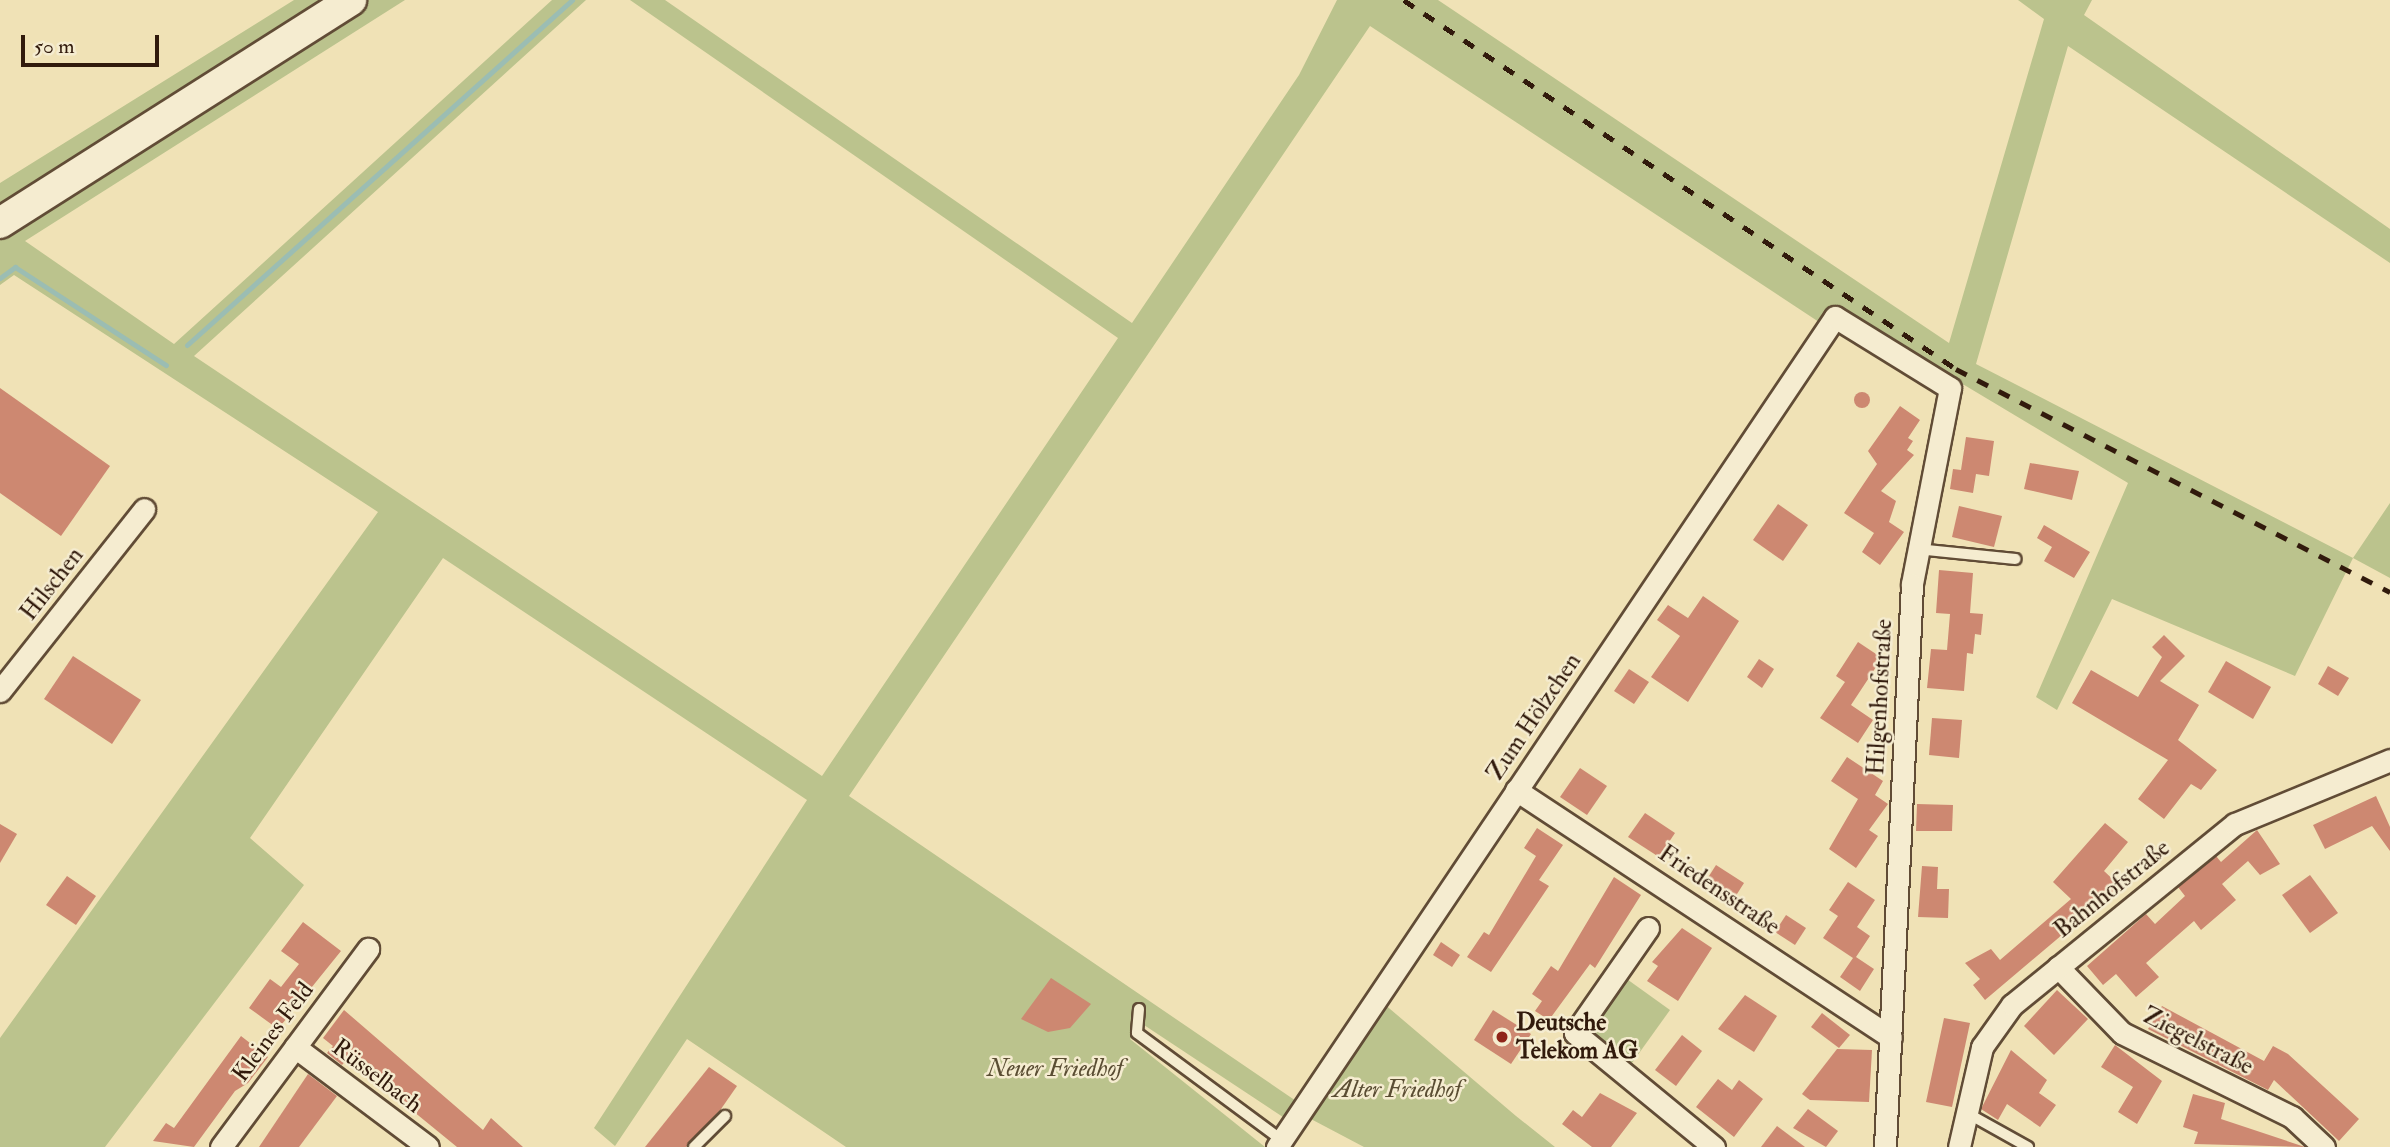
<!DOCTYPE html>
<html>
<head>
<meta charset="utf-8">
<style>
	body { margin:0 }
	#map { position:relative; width:2390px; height:1147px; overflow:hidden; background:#f0e2b6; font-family:"IM FELL Double Pica",serif }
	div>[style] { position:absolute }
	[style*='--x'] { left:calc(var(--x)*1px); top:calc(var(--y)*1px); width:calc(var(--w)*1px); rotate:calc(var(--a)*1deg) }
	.green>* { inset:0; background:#bbc38d }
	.stream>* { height:5px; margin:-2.5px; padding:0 2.5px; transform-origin:2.5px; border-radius:2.5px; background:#9bbdb3 }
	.building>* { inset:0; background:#cd8871 }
	.round { border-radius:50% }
	.roads { filter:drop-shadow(2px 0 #614c36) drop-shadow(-2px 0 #614c36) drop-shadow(0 2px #614c36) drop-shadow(0 -2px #614c36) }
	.lane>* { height:10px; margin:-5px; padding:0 5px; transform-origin:5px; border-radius:5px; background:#f5ecd0 }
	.street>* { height:21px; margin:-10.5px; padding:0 10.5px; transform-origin:10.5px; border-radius:10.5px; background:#f5ecd0 }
	.secondary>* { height:30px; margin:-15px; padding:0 15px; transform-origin:15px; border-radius:15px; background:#f5ecd0 }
	.rail>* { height:5px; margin-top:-2.5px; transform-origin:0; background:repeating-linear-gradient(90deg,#311a0c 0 12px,transparent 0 24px) }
	.dots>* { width:19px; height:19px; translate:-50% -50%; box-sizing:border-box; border:4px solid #f5ecd0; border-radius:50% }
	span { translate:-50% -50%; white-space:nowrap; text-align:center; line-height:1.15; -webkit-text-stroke:5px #f5ecd0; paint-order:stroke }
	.street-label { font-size:24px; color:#311a0c }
	.poi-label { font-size:24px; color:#311a0c; font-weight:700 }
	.left { translate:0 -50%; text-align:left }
	.park-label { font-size:24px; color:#5a4d33; font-style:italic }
	.scale { position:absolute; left:21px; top:35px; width:138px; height:32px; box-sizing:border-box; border:4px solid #311a0c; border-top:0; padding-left:9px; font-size:21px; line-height:24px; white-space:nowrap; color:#311a0c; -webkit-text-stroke:5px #f5ecd0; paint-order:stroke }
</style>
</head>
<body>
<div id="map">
	<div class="green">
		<div style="clip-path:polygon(294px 0,405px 0,25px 241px,174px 344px,552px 0,586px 0,194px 356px,822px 776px,1118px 338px,630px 0,665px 0,1132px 323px,1299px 75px,1337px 0,1438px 0,1949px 343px,2044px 19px,2018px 0,2092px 0,2084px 15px,2390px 229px,2390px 263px,2068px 46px,1976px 364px,2353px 558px,2390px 503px,2390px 578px,2353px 558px,2295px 676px,2112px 599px,2057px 710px,2036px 697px,2128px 483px,1834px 307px,1822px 324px,1370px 26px,849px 796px,1299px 1103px,1286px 1119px,1144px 1025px,1130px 1039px,1265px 1147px,846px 1147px,687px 1039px,615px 1146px,594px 1128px,807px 800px,443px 558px,250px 838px,304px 885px,105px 1147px,0 1147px,0 1038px,378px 512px,14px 275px,0 285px,0 183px)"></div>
		<div style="clip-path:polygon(1624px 977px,1670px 1010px,1632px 1063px,1587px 1030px)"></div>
		<div style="clip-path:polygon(1383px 1003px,1516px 1116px,1555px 1147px,1364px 1147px,1309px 1118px)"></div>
	</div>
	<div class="stream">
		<div style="--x:0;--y:278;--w:19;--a:-36"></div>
		<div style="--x:15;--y:267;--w:180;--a:33"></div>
		<div style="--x:187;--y:345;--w:517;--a:-41.86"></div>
	</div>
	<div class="building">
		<div style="clip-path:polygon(0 388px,110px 466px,61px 536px,0 493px)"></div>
		<div class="round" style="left:1854px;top:392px;width:16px;height:16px"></div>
		<div style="clip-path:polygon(1900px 406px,1920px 420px,1908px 438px,1913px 441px,1907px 450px,1914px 455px,1881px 491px,1896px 501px,1889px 522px,1904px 532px,1880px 565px,1862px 552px,1874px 533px,1844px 513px,1877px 464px,1868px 451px)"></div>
		<div style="clip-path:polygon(1966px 437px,1994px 441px,1989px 476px,1976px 474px,1973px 493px,1950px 489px,1953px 469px,1961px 470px)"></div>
		<div style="clip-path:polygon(2030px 463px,2079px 471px,2072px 500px,2024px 489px)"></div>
		<div style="clip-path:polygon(1778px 504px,1808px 525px,1783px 561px,1753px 540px)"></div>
		<div style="clip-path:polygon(1959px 506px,2002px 516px,1994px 547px,1952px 537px)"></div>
		<div style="clip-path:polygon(2044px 525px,2090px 552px,2074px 578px,2044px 561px,2052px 547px,2037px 538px)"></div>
		<div style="clip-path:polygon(1939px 570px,1973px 573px,1970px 613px,1983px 614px,1981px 635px,1975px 634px,1973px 654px,1967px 653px,1964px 691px,1927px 688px,1931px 649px,1947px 650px,1950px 614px,1936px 613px)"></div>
		<div style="clip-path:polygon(1703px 596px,1739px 621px,1688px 702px,1651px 677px,1680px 636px,1657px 620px,1668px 605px,1688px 618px)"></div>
		<div style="clip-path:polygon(2164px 635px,2185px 656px,2160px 681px,2199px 705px,2178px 740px,2217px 770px,2201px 790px,2191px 784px,2164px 819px,2138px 799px,2168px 760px,2072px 703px,2091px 670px,2138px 697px,2162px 657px,2152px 647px)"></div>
		<div style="clip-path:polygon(1858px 642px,1882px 658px,1851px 705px,1873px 720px,1858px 743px,1820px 718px,1845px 682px,1836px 676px)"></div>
		<div style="clip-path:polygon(73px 656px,141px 700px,112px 744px,44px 699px)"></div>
		<div style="clip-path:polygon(1759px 659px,1774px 669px,1762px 688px,1747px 677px)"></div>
		<div style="clip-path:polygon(2226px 661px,2271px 687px,2253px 719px,2208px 692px)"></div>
		<div style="clip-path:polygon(2328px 666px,2349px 678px,2338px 696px,2318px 684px)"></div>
		<div style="clip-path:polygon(1629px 669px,1649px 682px,1634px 704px,1614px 691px)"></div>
		<div style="clip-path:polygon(1932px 718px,1962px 720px,1959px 758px,1929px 755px)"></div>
		<div style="clip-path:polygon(1847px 757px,1883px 781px,1875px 795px,1888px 804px,1869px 830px,1878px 836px,1856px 868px,1829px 849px,1858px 799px,1831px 781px)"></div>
		<div style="clip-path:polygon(1580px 768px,1607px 786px,1587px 815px,1560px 797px)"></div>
		<div style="clip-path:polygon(2376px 796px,2390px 827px,2390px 851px,2372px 826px,2325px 849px,2313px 825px)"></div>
		<div style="clip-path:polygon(1917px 804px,1953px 805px,1952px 831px,1916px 831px)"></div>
		<div style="clip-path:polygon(1645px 813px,1675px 833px,1659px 857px,1628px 837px)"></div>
		<div style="clip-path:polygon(2105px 823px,2128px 842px,2104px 871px,2120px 886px,1985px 1000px,1973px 985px,1980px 979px,1965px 963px,1991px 949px,2000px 960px,2071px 899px,2053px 882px)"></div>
		<div style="clip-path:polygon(0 824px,17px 834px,0 863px)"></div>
		<div style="clip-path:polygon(1537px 828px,1563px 845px,1539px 880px,1549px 886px,1491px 972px,1467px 957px,1484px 932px,1489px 935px,1536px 856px,1524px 848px)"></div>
		<div style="clip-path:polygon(2257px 830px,2280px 864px,2260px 875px,2248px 861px,2222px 884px,2236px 900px,2201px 930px,2194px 921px,2146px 963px,2159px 977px,2136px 997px,2116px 974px,2103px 985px,2087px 966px,2146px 914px,2155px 924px,2185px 896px,2178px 887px,2216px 856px,2221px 862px)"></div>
		<div style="clip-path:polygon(1716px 865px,1744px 883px,1730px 905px,1702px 887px)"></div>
		<div style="clip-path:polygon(1922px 866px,1938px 867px,1937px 889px,1949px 889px,1948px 918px,1918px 917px)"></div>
		<div style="clip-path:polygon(2310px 875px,2338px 913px,2310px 933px,2282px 895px)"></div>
		<div style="clip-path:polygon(67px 876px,96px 896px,76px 925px,46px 905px)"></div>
		<div style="clip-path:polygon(1614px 877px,1641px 895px,1595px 968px,1590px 964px,1549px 1020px,1535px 1011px,1542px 1001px,1532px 994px,1551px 966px,1558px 971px)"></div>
		<div style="clip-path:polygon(1848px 882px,1875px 900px,1857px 927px,1870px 936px,1856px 957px,1874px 969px,1860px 991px,1840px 977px,1853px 958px,1823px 938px,1838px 916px,1829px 910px)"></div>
		<div style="clip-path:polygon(1786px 915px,1806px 928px,1795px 945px,1775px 932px)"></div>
		<div style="clip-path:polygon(303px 922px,341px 951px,278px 1029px,249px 1008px,270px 979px,281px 987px,299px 964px,281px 951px)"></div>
		<div style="clip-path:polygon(1682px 928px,1712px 948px,1678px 1001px,1647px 981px,1658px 966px,1652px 962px)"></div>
		<div style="clip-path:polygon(1441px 942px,1460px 955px,1452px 967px,1433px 955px)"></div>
		<div style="clip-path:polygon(1051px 978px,1091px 1004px,1070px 1028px,1048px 1032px,1021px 1019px)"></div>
		<div style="clip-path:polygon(2057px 990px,2088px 1019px,2054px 1055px,2024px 1026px)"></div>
		<div style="clip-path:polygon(1745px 995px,1777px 1016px,1754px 1052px,1718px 1029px)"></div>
		<div style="clip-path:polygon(2162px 1006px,2264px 1061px,2273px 1046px,2288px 1054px,2359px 1119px,2339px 1141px,2274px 1080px,2268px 1090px,2148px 1029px)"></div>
		<div style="clip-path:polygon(344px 1010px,483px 1130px,491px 1118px,523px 1147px,457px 1147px,348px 1058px,342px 1065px,327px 1053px,333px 1046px,323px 1038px)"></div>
		<div style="clip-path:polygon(1493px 1010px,1531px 1034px,1511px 1064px,1474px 1040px)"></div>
		<div style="clip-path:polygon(1822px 1013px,1850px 1035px,1839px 1048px,1811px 1027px)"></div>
		<div style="clip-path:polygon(1944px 1018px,1970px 1023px,1952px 1107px,1926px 1102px)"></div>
		<div style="clip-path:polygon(1682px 1035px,1702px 1051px,1676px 1086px,1655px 1070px)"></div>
		<div style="clip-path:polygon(241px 1036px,268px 1057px,248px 1083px,235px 1091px,194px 1147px,153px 1141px,166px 1123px,174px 1128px)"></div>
		<div style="clip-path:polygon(2115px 1045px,2162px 1081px,2137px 1124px,2118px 1112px,2133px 1087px,2101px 1067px)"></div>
		<div style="clip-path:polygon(1837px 1049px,1872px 1050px,1869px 1102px,1810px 1100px,1802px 1094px)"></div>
		<div style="clip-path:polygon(2011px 1050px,2047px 1080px,2039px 1093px,2056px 1105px,2040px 1127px,2007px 1104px,1998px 1120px,1981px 1109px)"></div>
		<div style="clip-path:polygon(709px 1067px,737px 1086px,721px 1109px,686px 1147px,645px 1147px)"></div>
		<div style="clip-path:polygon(308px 1074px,337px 1096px,299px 1147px,259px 1147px)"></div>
		<div style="clip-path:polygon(1718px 1079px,1732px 1090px,1739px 1080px,1763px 1099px,1734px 1137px,1696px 1107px)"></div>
		<div style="clip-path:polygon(1600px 1093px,1637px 1113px,1611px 1147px,1592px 1147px,1562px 1124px,1573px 1110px,1582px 1117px)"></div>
		<div style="clip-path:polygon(2193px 1094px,2225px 1103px,2221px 1119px,2305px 1147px,2194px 1144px,2198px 1132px,2183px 1127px)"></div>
		<div style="clip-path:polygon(1808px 1109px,1838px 1131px,1826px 1147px,1793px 1128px)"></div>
		<div style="clip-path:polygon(1777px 1126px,1805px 1147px,1761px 1147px)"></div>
	</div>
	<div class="roads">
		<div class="lane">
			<div style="--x:1917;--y:549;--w:99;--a:5.8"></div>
			<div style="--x:1139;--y:1009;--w:24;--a:95"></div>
			<div style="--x:1137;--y:1033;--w:182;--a:36.5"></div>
			<div style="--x:1967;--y:1113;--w:70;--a:29.1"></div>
			<div style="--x:694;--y:1147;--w:44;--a:-45"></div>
		</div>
		<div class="street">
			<div style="--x:0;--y:691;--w:232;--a:-51.6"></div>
			<div style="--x:1516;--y:790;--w:449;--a:33.4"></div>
			<div style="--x:1648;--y:928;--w:128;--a:124.8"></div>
			<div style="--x:1575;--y:1033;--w:180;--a:39.4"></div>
			<div style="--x:2058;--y:967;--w:92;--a:45.9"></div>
			<div style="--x:2122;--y:1033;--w:190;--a:26.3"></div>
			<div style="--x:2292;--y:1117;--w:44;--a:43.2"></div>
			<div style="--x:295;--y:1047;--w:166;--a:36.9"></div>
			<div style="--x:221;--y:1147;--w:247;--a:-53.4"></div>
			<div style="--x:1277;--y:1147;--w:1000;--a:-56.09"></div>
			<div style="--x:1835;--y:317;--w:135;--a:31.7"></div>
			<div style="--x:1950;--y:388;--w:200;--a:101"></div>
			<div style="--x:1912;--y:584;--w:564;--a:92.75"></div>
			<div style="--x:1959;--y:1147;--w:103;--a:-77"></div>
			<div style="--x:1982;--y:1047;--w:52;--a:-54.5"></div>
			<div style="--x:2012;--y:1005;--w:287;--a:-39.1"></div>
			<div style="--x:2235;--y:824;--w:168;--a:-22.4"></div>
		</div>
		<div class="secondary">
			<div style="--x:0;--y:223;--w:416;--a:-32.4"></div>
		</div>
	</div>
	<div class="rail">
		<div style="--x:1404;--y:0;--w:664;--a:33.76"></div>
		<div style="--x:1956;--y:369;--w:488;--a:27.2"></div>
	</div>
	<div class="dots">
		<div style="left:1502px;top:1037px;background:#8f2418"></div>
	</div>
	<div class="street-label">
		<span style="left:52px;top:584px;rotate:-52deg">Hilschen</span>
		<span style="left:1880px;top:697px;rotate:-87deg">Hilgenhofstraße</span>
		<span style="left:1534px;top:717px;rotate:-56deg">Zum Hölzchen</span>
		<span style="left:2112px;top:889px;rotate:-39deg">Bahnhofstraße</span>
		<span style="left:1719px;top:890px;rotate:34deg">Friedensstraße</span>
		<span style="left:273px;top:1032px;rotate:-53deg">Kleines Feld</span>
		<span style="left:2198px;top:1041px;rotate:27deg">Ziegelstraße</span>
		<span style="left:377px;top:1076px;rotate:37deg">Rüsselbach</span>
	</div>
	<div class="poi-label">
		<span class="left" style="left:1516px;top:1037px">Deutsche<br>Telekom AG</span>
	</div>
	<div class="park-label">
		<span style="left:1055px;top:1069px">Neuer Friedhof</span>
		<span style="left:1397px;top:1090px">Alter Friedhof</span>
	</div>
	<div class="scale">50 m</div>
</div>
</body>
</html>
